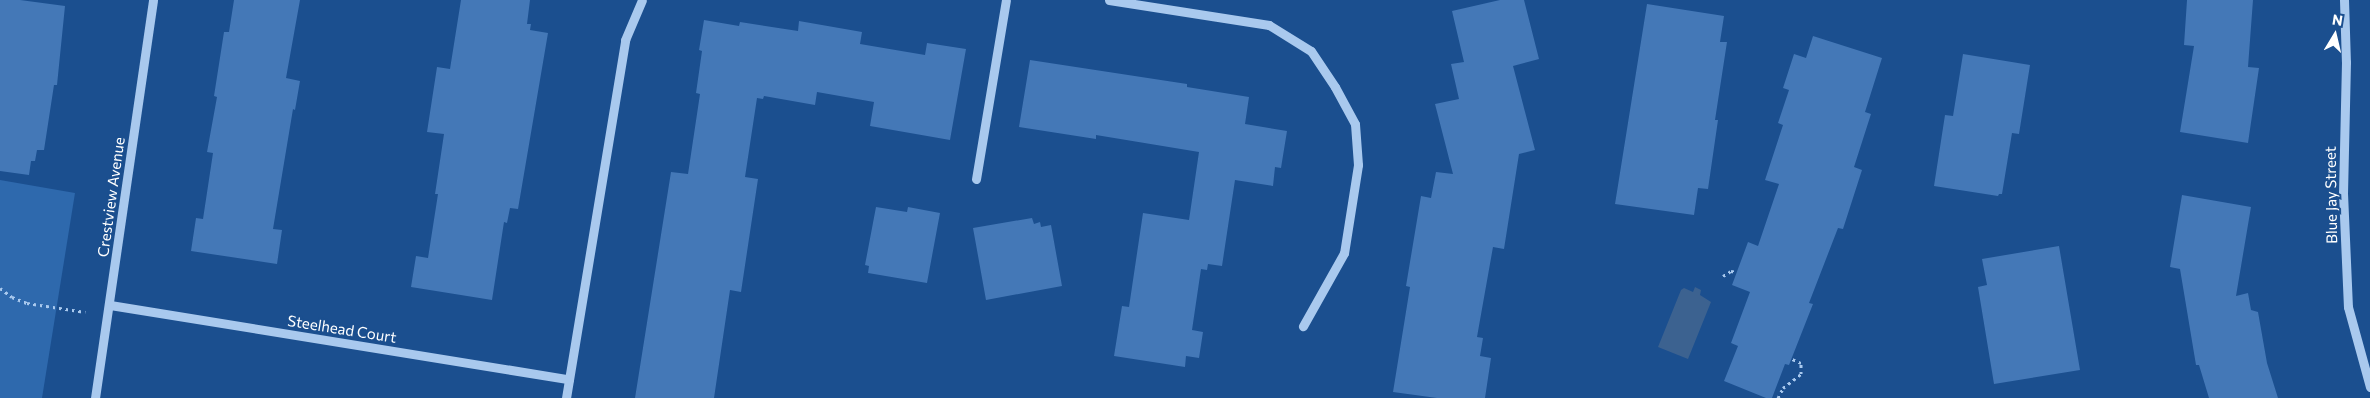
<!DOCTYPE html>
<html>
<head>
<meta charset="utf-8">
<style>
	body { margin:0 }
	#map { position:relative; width:2370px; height:398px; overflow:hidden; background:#1b4f8f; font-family:Commissioner,sans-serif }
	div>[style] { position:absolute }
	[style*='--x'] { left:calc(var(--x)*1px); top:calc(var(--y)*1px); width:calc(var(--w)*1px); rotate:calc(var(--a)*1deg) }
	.green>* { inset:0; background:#2e69ad }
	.water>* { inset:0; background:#3c6290 }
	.building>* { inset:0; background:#4478b7 }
	.path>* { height:3px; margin-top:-1.5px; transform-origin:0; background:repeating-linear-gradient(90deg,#a9c9ee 0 2.5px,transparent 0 6.5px) }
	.minor>* { height:9px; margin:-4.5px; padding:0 4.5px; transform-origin:4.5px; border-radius:4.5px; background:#a9c9ee }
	span { translate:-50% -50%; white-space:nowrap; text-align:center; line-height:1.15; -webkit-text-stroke:4px #1b4f8f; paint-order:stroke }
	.street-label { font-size:15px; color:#fff }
	.north { position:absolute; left:2310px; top:10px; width:50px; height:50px; -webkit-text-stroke:4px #1b4f8f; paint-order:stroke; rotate:9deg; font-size:14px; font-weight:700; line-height:20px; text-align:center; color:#fff }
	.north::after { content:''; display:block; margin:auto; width:18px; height:22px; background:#fff; clip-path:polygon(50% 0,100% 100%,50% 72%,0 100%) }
</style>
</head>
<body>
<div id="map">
	<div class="green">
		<div style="clip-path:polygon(0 180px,75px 193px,42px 398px,0 398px)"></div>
	</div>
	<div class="water">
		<div style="clip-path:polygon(1695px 287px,1701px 290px,1700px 295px,1711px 302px,1688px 359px,1658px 347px,1681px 290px,1684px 288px,1693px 292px)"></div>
	</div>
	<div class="building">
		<div style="clip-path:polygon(0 0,20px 0,65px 6px,57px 85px,54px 85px,44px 150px,37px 150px,35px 161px,31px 161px,29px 175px,0 171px)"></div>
		<div style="clip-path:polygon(234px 0,300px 0,286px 78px,300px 81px,295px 110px,293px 109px,273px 229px,282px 230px,277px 264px,191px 251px,196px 218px,203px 219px,213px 153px,207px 152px,217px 97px,214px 96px,224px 32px,229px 32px)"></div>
		<div style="clip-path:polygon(461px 0,530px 0,527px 24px,531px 24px,530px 30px,548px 33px,518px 209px,510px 208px,507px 223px,504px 222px,492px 300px,411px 287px,416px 256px,428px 258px,438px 194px,435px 194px,444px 134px,427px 132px,437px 67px,450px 69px)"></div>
		<div style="clip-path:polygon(1500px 0,1524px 0,1539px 59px,1513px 66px,1535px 150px,1519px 154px,1504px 249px,1493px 247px,1477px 337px,1483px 338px,1480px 356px,1491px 358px,1485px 398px,1437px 398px,1393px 392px,1410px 287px,1406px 286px,1421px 196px,1431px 198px,1436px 172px,1453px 174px,1435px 104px,1459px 99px,1451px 64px,1464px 62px,1452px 11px)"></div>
		<div style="clip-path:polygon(2187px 0,2253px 0,2248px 67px,2259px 68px,2248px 143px,2180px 132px,2194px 46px,2184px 45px)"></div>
		<div style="clip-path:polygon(1647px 4px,1724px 16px,1720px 42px,1727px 42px,1715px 120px,1718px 120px,1708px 189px,1698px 188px,1694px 215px,1615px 204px)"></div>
		<div style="clip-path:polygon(704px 20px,739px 26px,740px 22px,798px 31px,799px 21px,862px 32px,860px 44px,925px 55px,927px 43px,966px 49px,950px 140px,870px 126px,874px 102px,817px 92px,815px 105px,764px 96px,763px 99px,757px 98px,745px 177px,758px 179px,741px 292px,730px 290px,714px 398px,635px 398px,671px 172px,688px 174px,700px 94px,696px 93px,702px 51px,699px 50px)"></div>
		<div style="clip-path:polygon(1813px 36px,1882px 58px,1865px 112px,1871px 114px,1854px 167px,1862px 170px,1843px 229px,1838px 228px,1809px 303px,1813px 304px,1789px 365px,1785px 364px,1772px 398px,1766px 398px,1724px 381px,1738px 346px,1731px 343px,1750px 292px,1732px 285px,1748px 242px,1758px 246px,1779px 184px,1765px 180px,1783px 125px,1778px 123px,1789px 90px,1783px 88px,1794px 54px,1806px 58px)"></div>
		<div style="clip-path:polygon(1963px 54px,2030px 65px,2019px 134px,2012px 133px,2002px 194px,1999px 194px,1998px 196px,1934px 186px,1945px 115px,1953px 116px)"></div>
		<div style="clip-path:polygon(1030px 60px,1187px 84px,1187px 87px,1249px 97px,1245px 124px,1287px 131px,1281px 168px,1275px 167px,1273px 186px,1235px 180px,1222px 266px,1208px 264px,1207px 270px,1201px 269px,1192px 330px,1203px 332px,1199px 358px,1186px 356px,1185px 367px,1114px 356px,1122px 306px,1129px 307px,1143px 213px,1189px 220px,1199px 152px,1096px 135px,1096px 139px,1019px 127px)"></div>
		<div style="clip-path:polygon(2182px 195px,2251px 207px,2236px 296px,2248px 293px,2251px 310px,2258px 312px,2267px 363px,2278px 398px,2209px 398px,2199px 365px,2196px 365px,2180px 269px,2170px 267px)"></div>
		<div style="clip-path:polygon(876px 207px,907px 212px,908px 207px,940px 213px,927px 283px,868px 273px,869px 266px,865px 265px)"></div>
		<div style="clip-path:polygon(1032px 218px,1034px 224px,1040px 222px,1041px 227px,1051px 225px,1062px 286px,986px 300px,973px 228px)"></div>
		<div style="clip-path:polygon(2059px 246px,2080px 370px,1994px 384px,1978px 287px,1987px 285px,1982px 259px)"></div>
	</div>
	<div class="path">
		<div style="--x:1723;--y:276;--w:9;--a:-32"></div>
		<div style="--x:1731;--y:271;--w:6;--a:9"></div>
		<div style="--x:0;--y:288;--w:15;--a:37"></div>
		<div style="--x:12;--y:297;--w:16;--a:22"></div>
		<div style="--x:27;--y:303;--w:59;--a:8.8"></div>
		<div style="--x:1778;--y:398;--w:11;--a:-63"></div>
		<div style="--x:1783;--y:388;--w:23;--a:-38"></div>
		<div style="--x:1801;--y:374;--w:11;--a:-90"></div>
		<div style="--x:1801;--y:363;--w:10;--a:-156"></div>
	</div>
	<div class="minor">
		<div style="--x:1109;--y:0;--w:162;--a:8.9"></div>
		<div style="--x:1269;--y:25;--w:49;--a:31.8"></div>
		<div style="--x:1311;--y:51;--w:43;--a:56.3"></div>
		<div style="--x:1335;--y:87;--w:42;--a:61.6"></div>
		<div style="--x:1355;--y:124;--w:41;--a:85.8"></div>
		<div style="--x:1358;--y:165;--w:89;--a:99"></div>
		<div style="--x:1344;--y:253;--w:84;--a:119.3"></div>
		<div style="--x:2344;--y:0;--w:62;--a:88.2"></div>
		<div style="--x:2346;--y:62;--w:131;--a:91.3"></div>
		<div style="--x:2343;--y:193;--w:114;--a:87.5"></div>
		<div style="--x:2348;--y:307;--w:83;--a:74.6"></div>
		<div style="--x:976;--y:179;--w:181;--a:-80.5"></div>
		<div style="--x:110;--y:305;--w:465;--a:9.2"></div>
		<div style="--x:95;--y:398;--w:402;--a:-81.7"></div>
		<div style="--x:566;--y:398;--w:363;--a:-80.6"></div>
		<div style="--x:625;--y:40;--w:43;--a:-67"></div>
	</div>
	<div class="street-label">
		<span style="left:2331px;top:195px;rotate:-91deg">Blue Jay Street</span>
		<span style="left:111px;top:197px;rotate:-82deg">Crestview Avenue</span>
		<span style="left:342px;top:329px;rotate:9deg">Steelhead Court</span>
	</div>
	<div class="north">N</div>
</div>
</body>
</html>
